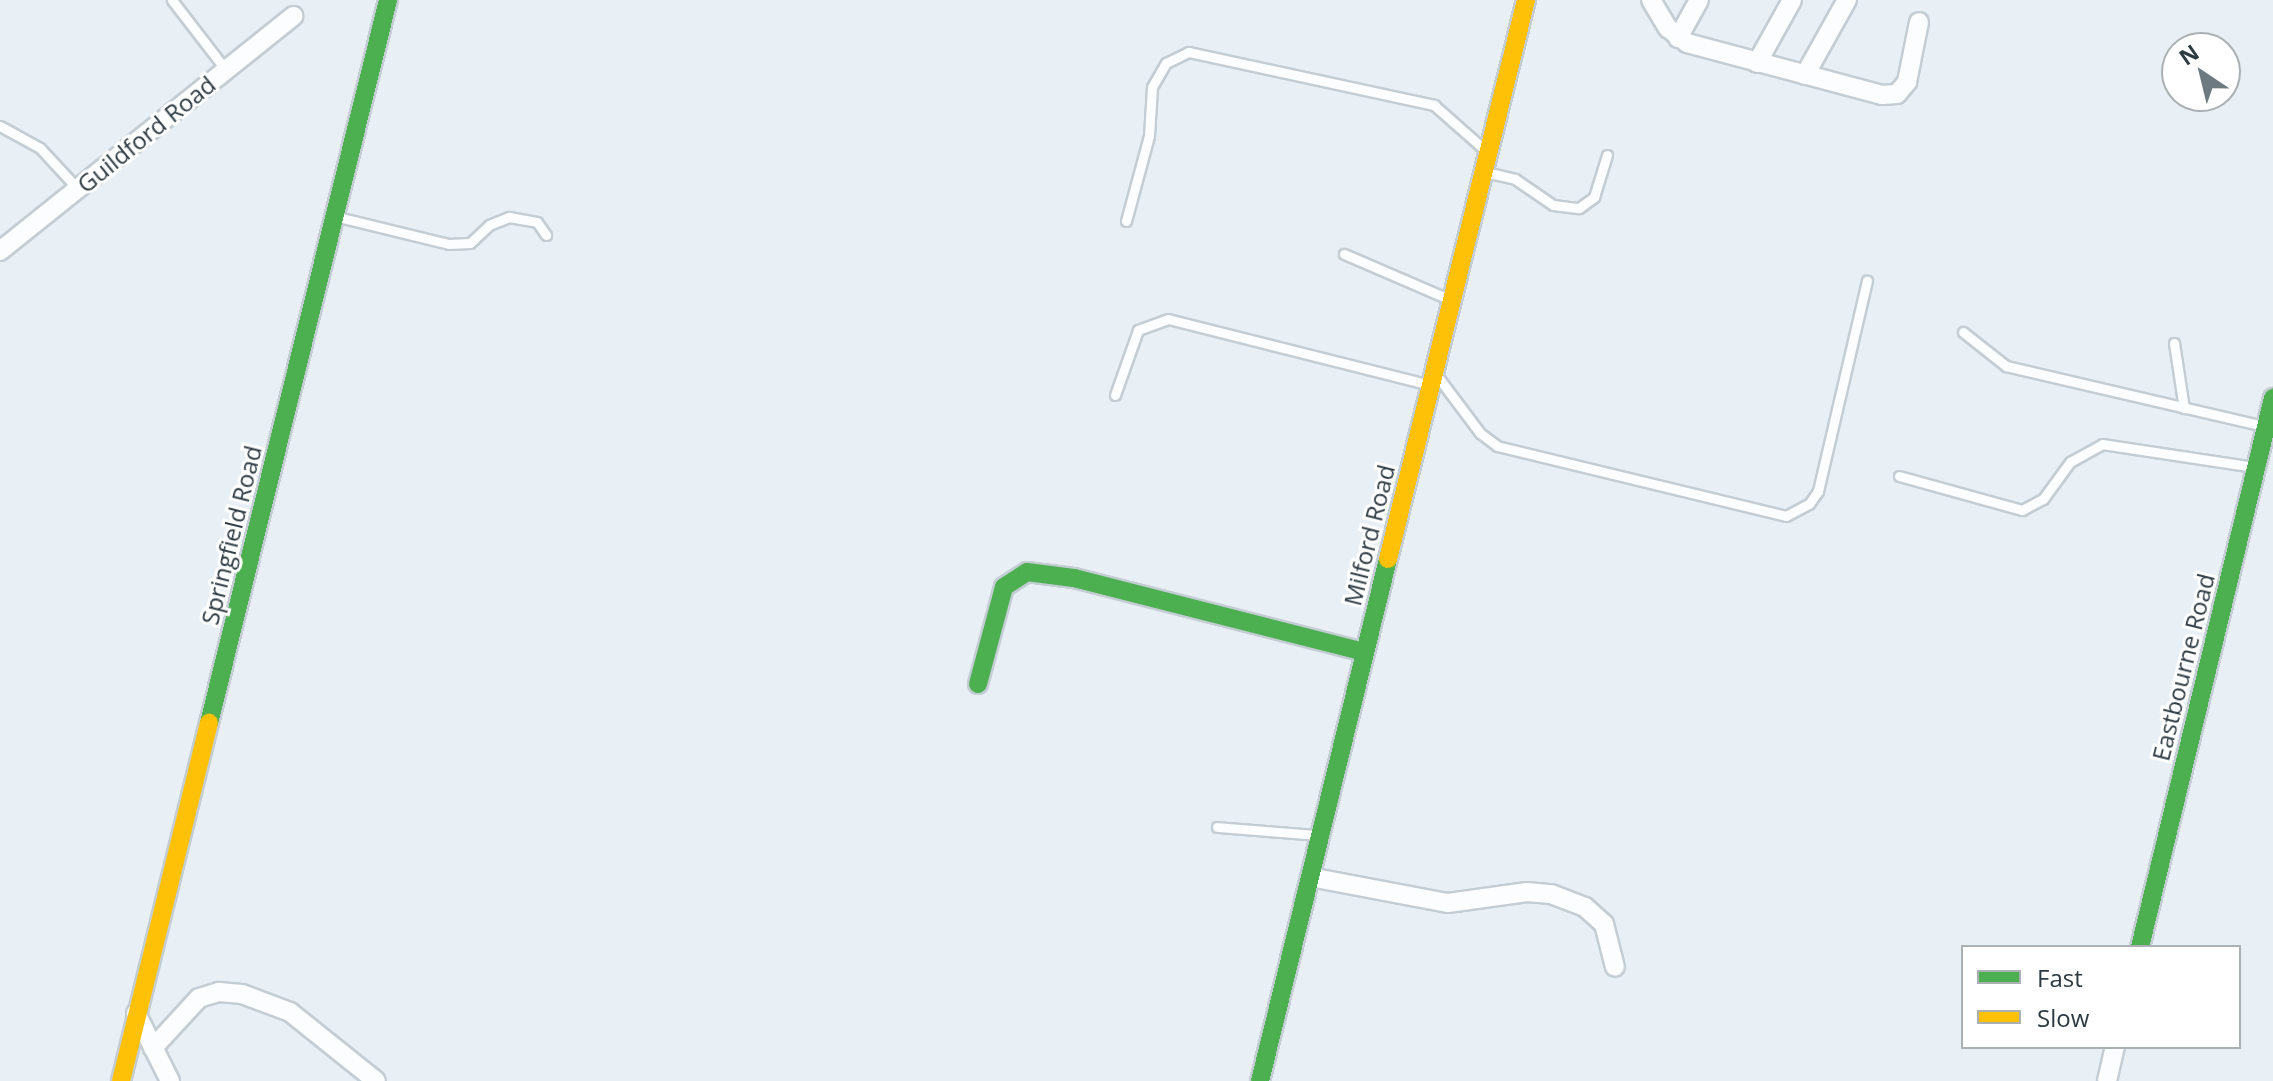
<!DOCTYPE html>
<html>
<head>
<meta charset="utf-8">
<style>
	body { margin:0 }
	#map { position:relative; width:2273px; height:1081px; overflow:hidden; background:#e8f0f5; font-family:"Open Sans",sans-serif }
	div>[style] { position:absolute }
	[style*='--x'] { left:calc(var(--x)*1px); top:calc(var(--y)*1px); width:calc(var(--w)*1px); rotate:calc(var(--a)*1deg) }
	.roads { filter:drop-shadow(2px 0 #c3cdd3) drop-shadow(-2px 0 #c3cdd3) drop-shadow(0 2px #c3cdd3) drop-shadow(0 -2px #c3cdd3) }
	.lane>* { height:9px; margin:-4.5px; padding:0 4.5px; transform-origin:4.5px; border-radius:4.5px; background:#fcfdfe }
	.street>* { height:18px; margin:-9px; padding:0 9px; transform-origin:9px; border-radius:9px; background:#fcfdfe }
	.fast>* { height:18px; margin:-9px; padding:0 9px; transform-origin:9px; border-radius:9px; background:#4caf50 }
	.slow>* { height:18px; margin:-9px; padding:0 9px; transform-origin:9px; border-radius:9px; background:#ffc107 }
	span { translate:-50% -50%; white-space:nowrap; text-align:center; line-height:1.15; -webkit-text-stroke:6px #fff; paint-order:stroke }
	.street-label { font-size:24px; color:#2c3a42 }
	.legend { position:absolute; left:1961px; top:945px; width:280px; height:104px; box-sizing:border-box; background:#fff; border:2px solid #abb0b3; margin:0; padding:10px 14px; list-style:none; font-size:24px; color:#2c3a42 }
	.legend li { display:flex; align-items:center; gap:16px; height:40px }
	.legend b { width:40px; border:2px solid #abb0b3 }
	.north { position:absolute; left:2161px; top:32px; width:80px; height:80px; box-sizing:border-box; background:#fff; border:2px solid #abb0b3; border-radius:50%; rotate:325deg; font-size:22px; font-weight:700; line-height:32px; text-align:center; color:#2c3a42 }
	.north::after { content:''; display:block; margin:auto; width:28px; height:36px; background:#6e7a81; clip-path:polygon(50% 0,100% 100%,50% 72%,0 100%) }
</style>
</head>
<body>
<div id="map">
	<div class="roads">
		<div class="lane">
			<div style="--x:172;--y:0;--w:88;--a:52.4"></div>
			<div style="--x:0;--y:126;--w:46;--a:28.8"></div>
			<div style="--x:40;--y:148;--w:56;--a:47.2"></div>
			<div style="--x:1485;--y:172;--w:31;--a:13"></div>
			<div style="--x:1515;--y:179;--w:46;--a:34.4"></div>
			<div style="--x:1553;--y:205;--w:26;--a:7"></div>
			<div style="--x:1579;--y:208;--w:19;--a:-36"></div>
			<div style="--x:1594;--y:197;--w:44;--a:-72.8"></div>
			<div style="--x:338;--y:217;--w:114;--a:13.7"></div>
			<div style="--x:449;--y:244;--w:21;--a:-3"></div>
			<div style="--x:470;--y:243;--w:26;--a:-43"></div>
			<div style="--x:489;--y:225;--w:22;--a:-22"></div>
			<div style="--x:509;--y:217;--w:28;--a:10"></div>
			<div style="--x:537;--y:222;--w:16;--a:55"></div>
			<div style="--x:1126;--y:221;--w:88;--a:-74.9"></div>
			<div style="--x:1149;--y:136;--w:49;--a:-86.5"></div>
			<div style="--x:1152;--y:87;--w:28;--a:-60"></div>
			<div style="--x:1166;--y:63;--w:25;--a:-26"></div>
			<div style="--x:1189;--y:52;--w:251;--a:12.2"></div>
			<div style="--x:1434;--y:105;--w:69;--a:41.5"></div>
			<div style="--x:1344;--y:254;--w:116;--a:23.3"></div>
			<div style="--x:1963;--y:332;--w:55;--a:38.3"></div>
			<div style="--x:2006;--y:366;--w:264;--a:13.1"></div>
			<div style="--x:2174;--y:343;--w:66;--a:81.3"></div>
			<div style="--x:1438;--y:377;--w:70;--a:53.1"></div>
			<div style="--x:1480;--y:433;--w:21;--a:37"></div>
			<div style="--x:1497;--y:446;--w:297;--a:13.6"></div>
			<div style="--x:1786;--y:516;--w:26;--a:-28"></div>
			<div style="--x:1809;--y:504;--w:16;--a:-55"></div>
			<div style="--x:1818;--y:491;--w:216;--a:-76.9"></div>
			<div style="--x:1115;--y:395;--w:69;--a:-70.5"></div>
			<div style="--x:1138;--y:330;--w:32;--a:-20"></div>
			<div style="--x:1168;--y:319;--w:270;--a:14.1"></div>
			<div style="--x:1899;--y:476;--w:128;--a:15.5"></div>
			<div style="--x:2022;--y:510;--w:24;--a:-28"></div>
			<div style="--x:2043;--y:499;--w:46;--a:-53.9"></div>
			<div style="--x:2070;--y:462;--w:37;--a:-29"></div>
			<div style="--x:2102;--y:444;--w:154;--a:8.6"></div>
			<div style="--x:1217;--y:827;--w:100;--a:4.6"></div>
		</div>
		<div class="street">
			<div style="--x:1651;--y:0;--w:33;--a:59"></div>
			<div style="--x:1668;--y:28;--w:24;--a:38"></div>
			<div style="--x:1687;--y:43;--w:202;--a:14.9"></div>
			<div style="--x:1882;--y:95;--w:15;--a:-4"></div>
			<div style="--x:1897;--y:94;--w:16;--a:-50"></div>
			<div style="--x:1907;--y:82;--w:61;--a:-78.7"></div>
			<div style="--x:1678;--y:38;--w:43;--a:-61.1"></div>
			<div style="--x:1757;--y:63;--w:72;--a:-60.9"></div>
			<div style="--x:1805;--y:75;--w:86;--a:-60.8"></div>
			<div style="--x:0;--y:251;--w:376;--a:-38.7"></div>
			<div style="--x:1310;--y:877;--w:140;--a:10.7"></div>
			<div style="--x:1448;--y:903;--w:80;--a:-7.9"></div>
			<div style="--x:1527;--y:892;--w:24;--a:5"></div>
			<div style="--x:1551;--y:894;--w:36;--a:21"></div>
			<div style="--x:1585;--y:907;--w:25;--a:42"></div>
			<div style="--x:1604;--y:924;--w:44;--a:75.7"></div>
			<div style="--x:136;--y:1013;--w:76;--a:63.4"></div>
			<div style="--x:153;--y:1048;--w:68;--a:-47.4"></div>
			<div style="--x:199;--y:998;--w:21;--a:-17"></div>
			<div style="--x:219;--y:992;--w:23;--a:5"></div>
			<div style="--x:242;--y:994;--w:51;--a:20.6"></div>
			<div style="--x:290;--y:1012;--w:110;--a:38.7"></div>
			<div style="--x:2107;--y:1081;--w:35;--a:-77"></div>
		</div>
		<div class="fast">
			<div style="--x:978;--y:684;--w:100;--a:-75"></div>
			<div style="--x:1004;--y:587;--w:27;--a:-33"></div>
			<div style="--x:1027;--y:572;--w:47;--a:7.3"></div>
			<div style="--x:1074;--y:578;--w:300;--a:14.3"></div>
			<div style="--x:209;--y:723;--w:745;--a:-76.09"></div>
			<div style="--x:2140;--y:947;--w:565;--a:-76.38"></div>
			<div style="--x:1260;--y:1081;--w:537;--a:-76.22"></div>
		</div>
		<div class="slow">
			<div style="--x:1388;--y:559;--w:576;--a:-76.13"></div>
			<div style="--x:121;--y:1081;--w:369;--a:-76.2"></div>
		</div>
	</div>
	<div class="street-label">
		<span style="left:146px;top:134px;rotate:-39deg">Guildford Road</span>
		<span style="left:231px;top:535px;rotate:-76deg">Springfield Road</span>
		<span style="left:1369px;top:535px;rotate:-76deg">Milford Road</span>
		<span style="left:2183px;top:667px;rotate:-76deg">Eastbourne Road</span>
	</div>
	<ul class="legend">
	<li><b style="height:10px;background:#4caf50"></b>Fast</li>
	<li><b style="height:10px;background:#ffc107"></b>Slow</li>
	</ul>
	<div class="north">N</div>
</div>
</body>
</html>
